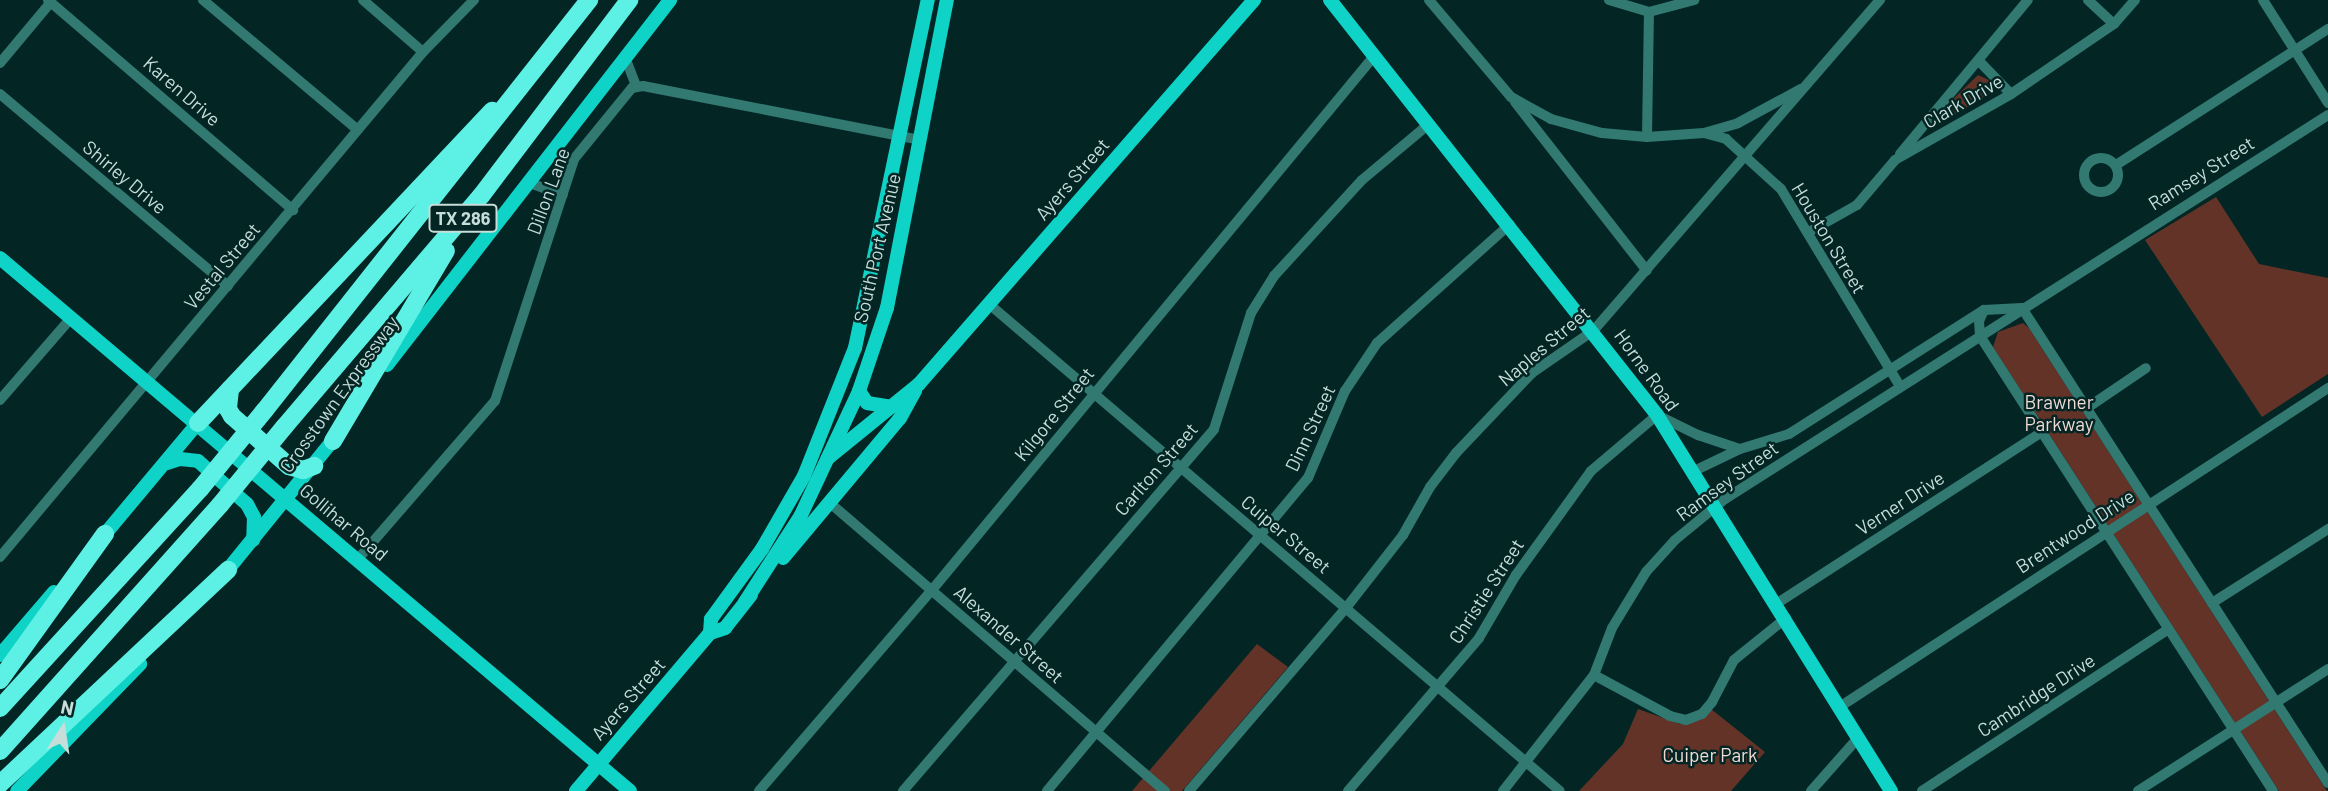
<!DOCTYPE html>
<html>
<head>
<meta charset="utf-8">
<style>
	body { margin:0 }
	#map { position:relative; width:2328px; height:791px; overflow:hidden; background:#032624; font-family:Barlow,sans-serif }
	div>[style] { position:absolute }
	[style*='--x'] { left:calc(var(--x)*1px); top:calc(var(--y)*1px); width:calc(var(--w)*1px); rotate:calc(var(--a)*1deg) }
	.green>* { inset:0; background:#643328 }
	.minor>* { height:10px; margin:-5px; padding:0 5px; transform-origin:5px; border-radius:5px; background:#327972 }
	.minor>.ring { margin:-5px; padding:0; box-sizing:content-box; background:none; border:10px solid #327972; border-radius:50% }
	.major>* { height:14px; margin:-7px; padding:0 7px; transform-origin:7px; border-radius:7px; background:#0ed3c6 }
	.highway>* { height:18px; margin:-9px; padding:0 9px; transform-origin:9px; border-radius:9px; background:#5cf1e4 }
	.highway-bridge>* { height:18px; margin:-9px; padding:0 9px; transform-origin:9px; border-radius:9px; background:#5cf1e4 }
	span { translate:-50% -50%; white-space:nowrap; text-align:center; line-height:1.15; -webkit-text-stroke:5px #032624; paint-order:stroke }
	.shield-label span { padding:2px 5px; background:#032624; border:2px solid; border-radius:5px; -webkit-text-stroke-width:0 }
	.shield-label { font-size:18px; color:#c6ddda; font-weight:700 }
	.street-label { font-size:19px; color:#c6ddda }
	.park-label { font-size:19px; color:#f0dad5 }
	.north { position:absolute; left:28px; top:693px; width:70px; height:70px; -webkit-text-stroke:5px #032624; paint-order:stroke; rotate:12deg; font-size:19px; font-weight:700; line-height:28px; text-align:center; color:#c6ddda }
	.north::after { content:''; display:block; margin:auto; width:24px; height:32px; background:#c6ddda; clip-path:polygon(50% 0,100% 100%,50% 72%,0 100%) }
</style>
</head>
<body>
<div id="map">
	<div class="green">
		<div style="clip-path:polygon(1978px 75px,1989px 80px,1992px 92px,1950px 118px,1946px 106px)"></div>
		<div style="clip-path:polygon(2216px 197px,2259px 264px,2328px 278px,2328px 374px,2262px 417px,2145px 240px)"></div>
		<div style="clip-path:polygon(2023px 323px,2029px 328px,2327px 791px,2279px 791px,1993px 347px,1998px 332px)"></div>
		<div style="clip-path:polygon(1257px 644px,1288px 667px,1182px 791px,1132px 791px)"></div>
		<div style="clip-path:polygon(1638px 709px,1680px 724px,1711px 709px,1765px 752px,1731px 791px,1579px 791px,1623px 744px)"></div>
	</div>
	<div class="minor">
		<div style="--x:48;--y:0;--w:323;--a:40.6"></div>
		<div style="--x:203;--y:0;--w:202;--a:40"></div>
		<div style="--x:363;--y:0;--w:79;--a:40.9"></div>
		<div style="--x:1429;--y:0;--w:127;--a:49.8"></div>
		<div style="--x:1511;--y:97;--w:46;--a:28.8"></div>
		<div style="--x:1551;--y:119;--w:53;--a:15.4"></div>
		<div style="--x:1602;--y:133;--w:45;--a:5.1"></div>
		<div style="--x:1647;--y:137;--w:57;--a:-4"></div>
		<div style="--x:1704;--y:133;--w:35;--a:-16"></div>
		<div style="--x:1738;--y:123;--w:72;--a:-28.4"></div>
		<div style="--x:1609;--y:0;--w:42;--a:16.7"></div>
		<div style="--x:1649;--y:12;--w:47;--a:-14.9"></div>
		<div style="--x:2088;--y:0;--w:35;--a:43"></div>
		<div style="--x:2263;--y:0;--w:122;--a:57.7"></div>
		<div style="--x:625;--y:57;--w:30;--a:69"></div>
		<div style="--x:1979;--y:61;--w:46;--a:45.9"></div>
		<div style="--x:0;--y:63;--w:80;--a:-50.1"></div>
		<div style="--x:0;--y:94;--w:298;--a:40.1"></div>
		<div style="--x:1515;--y:102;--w:214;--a:52"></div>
		<div style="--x:1704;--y:133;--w:23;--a:15"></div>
		<div style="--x:1726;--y:139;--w:74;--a:42.3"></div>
		<div style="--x:1781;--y:189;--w:230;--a:58.9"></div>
		<div style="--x:1647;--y:137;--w:125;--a:-89.1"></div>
		<div style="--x:1900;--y:154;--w:200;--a:-50.3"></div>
		<div class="ring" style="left:2084px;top:158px;width:24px;height:24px"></div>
		<div style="--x:2116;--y:165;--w:252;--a:-32.7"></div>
		<div style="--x:527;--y:182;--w:38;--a:20"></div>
		<div style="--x:1809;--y:232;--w:55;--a:-29.4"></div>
		<div style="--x:1857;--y:205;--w:59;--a:-49.8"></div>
		<div style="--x:1895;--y:160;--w:133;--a:-29.6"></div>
		<div style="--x:2011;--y:94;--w:125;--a:-34.2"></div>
		<div style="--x:2114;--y:24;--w:32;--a:-49"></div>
		<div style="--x:989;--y:304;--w:750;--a:40.46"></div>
		<div style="--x:2022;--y:308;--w:565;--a:57.21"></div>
		<div style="--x:1984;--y:310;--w:12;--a:114"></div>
		<div style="--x:1979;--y:321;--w:15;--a:86"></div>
		<div style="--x:1980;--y:336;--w:541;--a:57.22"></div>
		<div style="--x:0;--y:400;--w:108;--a:-49.1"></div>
		<div style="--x:2087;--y:408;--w:71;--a:-34.1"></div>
		<div style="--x:1692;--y:472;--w:53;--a:-25.6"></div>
		<div style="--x:1740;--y:449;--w:51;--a:-17"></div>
		<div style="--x:1789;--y:434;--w:231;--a:-32.5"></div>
		<div style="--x:1984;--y:310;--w:38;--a:-3"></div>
		<div style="--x:830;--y:503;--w:442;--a:40.7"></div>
		<div style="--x:0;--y:557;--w:659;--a:-50.05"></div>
		<div style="--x:423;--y:52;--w:73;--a:-45.6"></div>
		<div style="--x:358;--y:559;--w:209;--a:-49.1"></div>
		<div style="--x:495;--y:401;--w:255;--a:-71.9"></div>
		<div style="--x:574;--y:159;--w:92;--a:-50.8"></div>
		<div style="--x:632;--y:88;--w:11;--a:-10"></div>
		<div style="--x:643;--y:86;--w:282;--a:11"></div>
		<div style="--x:2212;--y:603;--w:138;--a:-32.5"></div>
		<div style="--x:1776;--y:604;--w:317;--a:-32.9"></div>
		<div style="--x:1594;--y:675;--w:86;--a:28.3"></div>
		<div style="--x:1670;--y:716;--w:16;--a:14"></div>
		<div style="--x:1686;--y:720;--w:17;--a:-21"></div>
		<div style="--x:1702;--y:714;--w:16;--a:-50"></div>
		<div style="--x:1712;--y:702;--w:47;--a:-62.4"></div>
		<div style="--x:1734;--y:660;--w:67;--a:-38.9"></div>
		<div style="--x:1841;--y:706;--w:582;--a:-33.14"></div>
		<div style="--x:759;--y:791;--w:265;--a:-49.3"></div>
		<div style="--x:932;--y:590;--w:693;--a:-50.38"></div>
		<div style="--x:903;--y:791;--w:477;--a:-49.3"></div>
		<div style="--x:1214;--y:429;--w:122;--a:-72.3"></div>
		<div style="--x:1251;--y:313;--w:44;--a:-58.1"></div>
		<div style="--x:1274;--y:276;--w:130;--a:-47.5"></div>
		<div style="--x:1362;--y:180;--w:87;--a:-39.9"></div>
		<div style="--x:1047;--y:791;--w:408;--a:-50.2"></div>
		<div style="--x:1308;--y:478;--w:95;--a:-67"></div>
		<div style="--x:1345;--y:391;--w:58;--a:-56.3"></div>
		<div style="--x:1377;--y:343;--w:178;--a:-41.8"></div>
		<div style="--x:1189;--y:791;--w:241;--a:-49.4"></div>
		<div style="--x:1346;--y:608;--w:93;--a:-52"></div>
		<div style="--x:1403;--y:535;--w:55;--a:-60.6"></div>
		<div style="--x:1430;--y:487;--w:43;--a:-52.6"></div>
		<div style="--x:1456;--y:453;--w:110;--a:-46.5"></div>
		<div style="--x:1532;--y:373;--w:75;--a:-34.7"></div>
		<div style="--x:1594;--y:330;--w:437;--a:-49.1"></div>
		<div style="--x:1348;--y:791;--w:201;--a:-49.4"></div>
		<div style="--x:1479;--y:638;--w:73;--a:-59.6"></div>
		<div style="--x:1516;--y:575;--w:128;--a:-54.2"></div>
		<div style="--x:1591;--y:471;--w:87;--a:-40.3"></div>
		<div style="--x:1657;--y:415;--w:46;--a:26"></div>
		<div style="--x:1698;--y:435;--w:44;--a:18.4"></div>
		<div style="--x:1503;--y:791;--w:147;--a:-51.9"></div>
		<div style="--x:1594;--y:675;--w:50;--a:-69"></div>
		<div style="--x:1612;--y:628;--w:66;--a:-58.7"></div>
		<div style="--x:1646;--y:572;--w:43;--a:-47.8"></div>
		<div style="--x:1675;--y:540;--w:65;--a:-39.4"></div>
		<div style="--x:1725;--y:499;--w:715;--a:-32.49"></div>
		<div style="--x:1811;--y:791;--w:69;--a:-48.5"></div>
		<div style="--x:1922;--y:791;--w:295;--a:-33.3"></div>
		<div style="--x:2138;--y:791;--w:226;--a:-32.7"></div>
	</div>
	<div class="major">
		<div style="--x:1330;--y:0;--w:528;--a:51.76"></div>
		<div style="--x:1657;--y:415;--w:443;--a:58.1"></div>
		<div style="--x:0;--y:258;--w:825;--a:40.23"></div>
		<div style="--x:387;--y:365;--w:462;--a:-52.2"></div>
		<div style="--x:859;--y:391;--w:14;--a:56"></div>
		<div style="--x:867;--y:403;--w:24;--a:9"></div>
		<div style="--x:828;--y:458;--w:117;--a:-39.1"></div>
		<div style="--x:919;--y:384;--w:510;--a:-48.9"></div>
		<div style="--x:167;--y:463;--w:14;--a:-17"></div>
		<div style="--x:180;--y:459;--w:18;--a:6"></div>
		<div style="--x:198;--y:461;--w:65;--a:41.3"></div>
		<div style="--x:247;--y:504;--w:15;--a:62"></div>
		<div style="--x:254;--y:517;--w:23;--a:92"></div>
		<div style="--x:100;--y:540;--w:153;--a:-50.1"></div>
		<div style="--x:783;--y:558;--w:182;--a:-50.1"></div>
		<div style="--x:900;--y:418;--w:31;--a:-61"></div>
		<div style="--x:221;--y:578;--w:187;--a:-50.9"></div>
		<div style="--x:745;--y:602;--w:103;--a:-57.2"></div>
		<div style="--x:801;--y:515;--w:137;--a:-64.9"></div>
		<div style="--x:859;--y:391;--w:88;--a:-71.4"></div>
		<div style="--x:887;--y:308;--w:314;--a:-79"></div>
		<div style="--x:710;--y:633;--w:14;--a:-86"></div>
		<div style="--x:711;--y:619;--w:87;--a:-53.9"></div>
		<div style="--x:762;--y:549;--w:84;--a:-60.1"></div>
		<div style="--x:804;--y:476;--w:138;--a:-68.3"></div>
		<div style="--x:855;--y:348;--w:356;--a:-78.2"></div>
		<div style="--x:0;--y:655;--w:83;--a:-49.4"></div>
		<div style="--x:17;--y:791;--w:177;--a:-45.9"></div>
		<div style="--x:576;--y:791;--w:207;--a:-49.7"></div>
		<div style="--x:710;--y:633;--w:16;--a:-18"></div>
		<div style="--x:725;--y:628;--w:42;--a:-51.8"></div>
	</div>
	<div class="highway">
		<div style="--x:230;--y:389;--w:20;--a:96"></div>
		<div style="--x:228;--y:409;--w:8;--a:60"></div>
		<div style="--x:232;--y:416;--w:76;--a:41.3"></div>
		<div style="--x:289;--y:466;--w:15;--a:16"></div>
		<div style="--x:303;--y:470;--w:12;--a:-20"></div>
		<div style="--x:265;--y:410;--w:523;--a:-51.68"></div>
		<div style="--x:198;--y:423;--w:429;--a:-46.7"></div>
		<div style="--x:285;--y:426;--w:302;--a:-49.6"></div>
		<div style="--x:481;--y:196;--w:246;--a:-52.9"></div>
		<div style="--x:333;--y:441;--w:221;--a:-59.3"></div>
		<div style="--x:0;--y:680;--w:180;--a:-54.3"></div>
		<div style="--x:0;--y:708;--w:297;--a:-47.6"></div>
		<div style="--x:0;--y:751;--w:330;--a:-48.2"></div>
		<div style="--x:0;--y:784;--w:313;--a:-43.2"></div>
	</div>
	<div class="highway-bridge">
		<div style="--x:200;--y:489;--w:102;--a:-50.6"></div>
		<div style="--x:220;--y:505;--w:102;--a:-50.6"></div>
	</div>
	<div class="shield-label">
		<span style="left:463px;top:218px">TX 286</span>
	</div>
	<div class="street-label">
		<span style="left:182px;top:91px;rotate:41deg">Karen Drive</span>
		<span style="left:1963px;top:101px;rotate:-30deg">Clark Drive</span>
		<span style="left:2201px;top:173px;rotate:-32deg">Ramsey Street</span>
		<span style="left:125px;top:177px;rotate:40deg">Shirley Drive</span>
		<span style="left:1072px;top:179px;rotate:-49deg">Ayers Street</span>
		<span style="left:548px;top:191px;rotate:-70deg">Dillon Lane</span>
		<span style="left:1829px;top:238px;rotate:59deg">Houston Street</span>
		<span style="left:877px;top:248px;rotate:-77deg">South Port Avenue</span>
		<span style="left:222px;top:266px;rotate:-50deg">Vestal Street</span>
		<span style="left:1544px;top:346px;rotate:-40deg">Naples Street</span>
		<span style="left:1647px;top:370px;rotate:54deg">Horne Road</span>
		<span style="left:339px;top:394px;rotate:-54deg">Crosstown Expressway</span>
		<span style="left:1054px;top:414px;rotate:-51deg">Kilgore Street</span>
		<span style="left:1310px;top:428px;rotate:-65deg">Dinn Street</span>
		<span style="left:1156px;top:469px;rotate:-49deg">Carlton Street</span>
		<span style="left:1727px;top:481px;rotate:-36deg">Ramsey Street</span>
		<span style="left:1900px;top:503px;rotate:-33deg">Verner Drive</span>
		<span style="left:344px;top:522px;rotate:40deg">Gollihar Road</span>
		<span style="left:2075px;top:531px;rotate:-33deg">Brentwood Drive</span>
		<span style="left:1286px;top:534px;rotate:40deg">Cuiper Street</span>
		<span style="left:1486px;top:591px;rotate:-57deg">Christie Street</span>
		<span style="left:1009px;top:634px;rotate:41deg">Alexander Street</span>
		<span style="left:2036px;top:695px;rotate:-33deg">Cambridge Drive</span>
		<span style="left:628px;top:699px;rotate:-49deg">Ayers Street</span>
	</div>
	<div class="park-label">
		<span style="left:2059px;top:413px">Brawner<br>Parkway</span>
		<span style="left:1710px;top:755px">Cuiper Park</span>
	</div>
	<div class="north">N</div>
</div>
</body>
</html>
